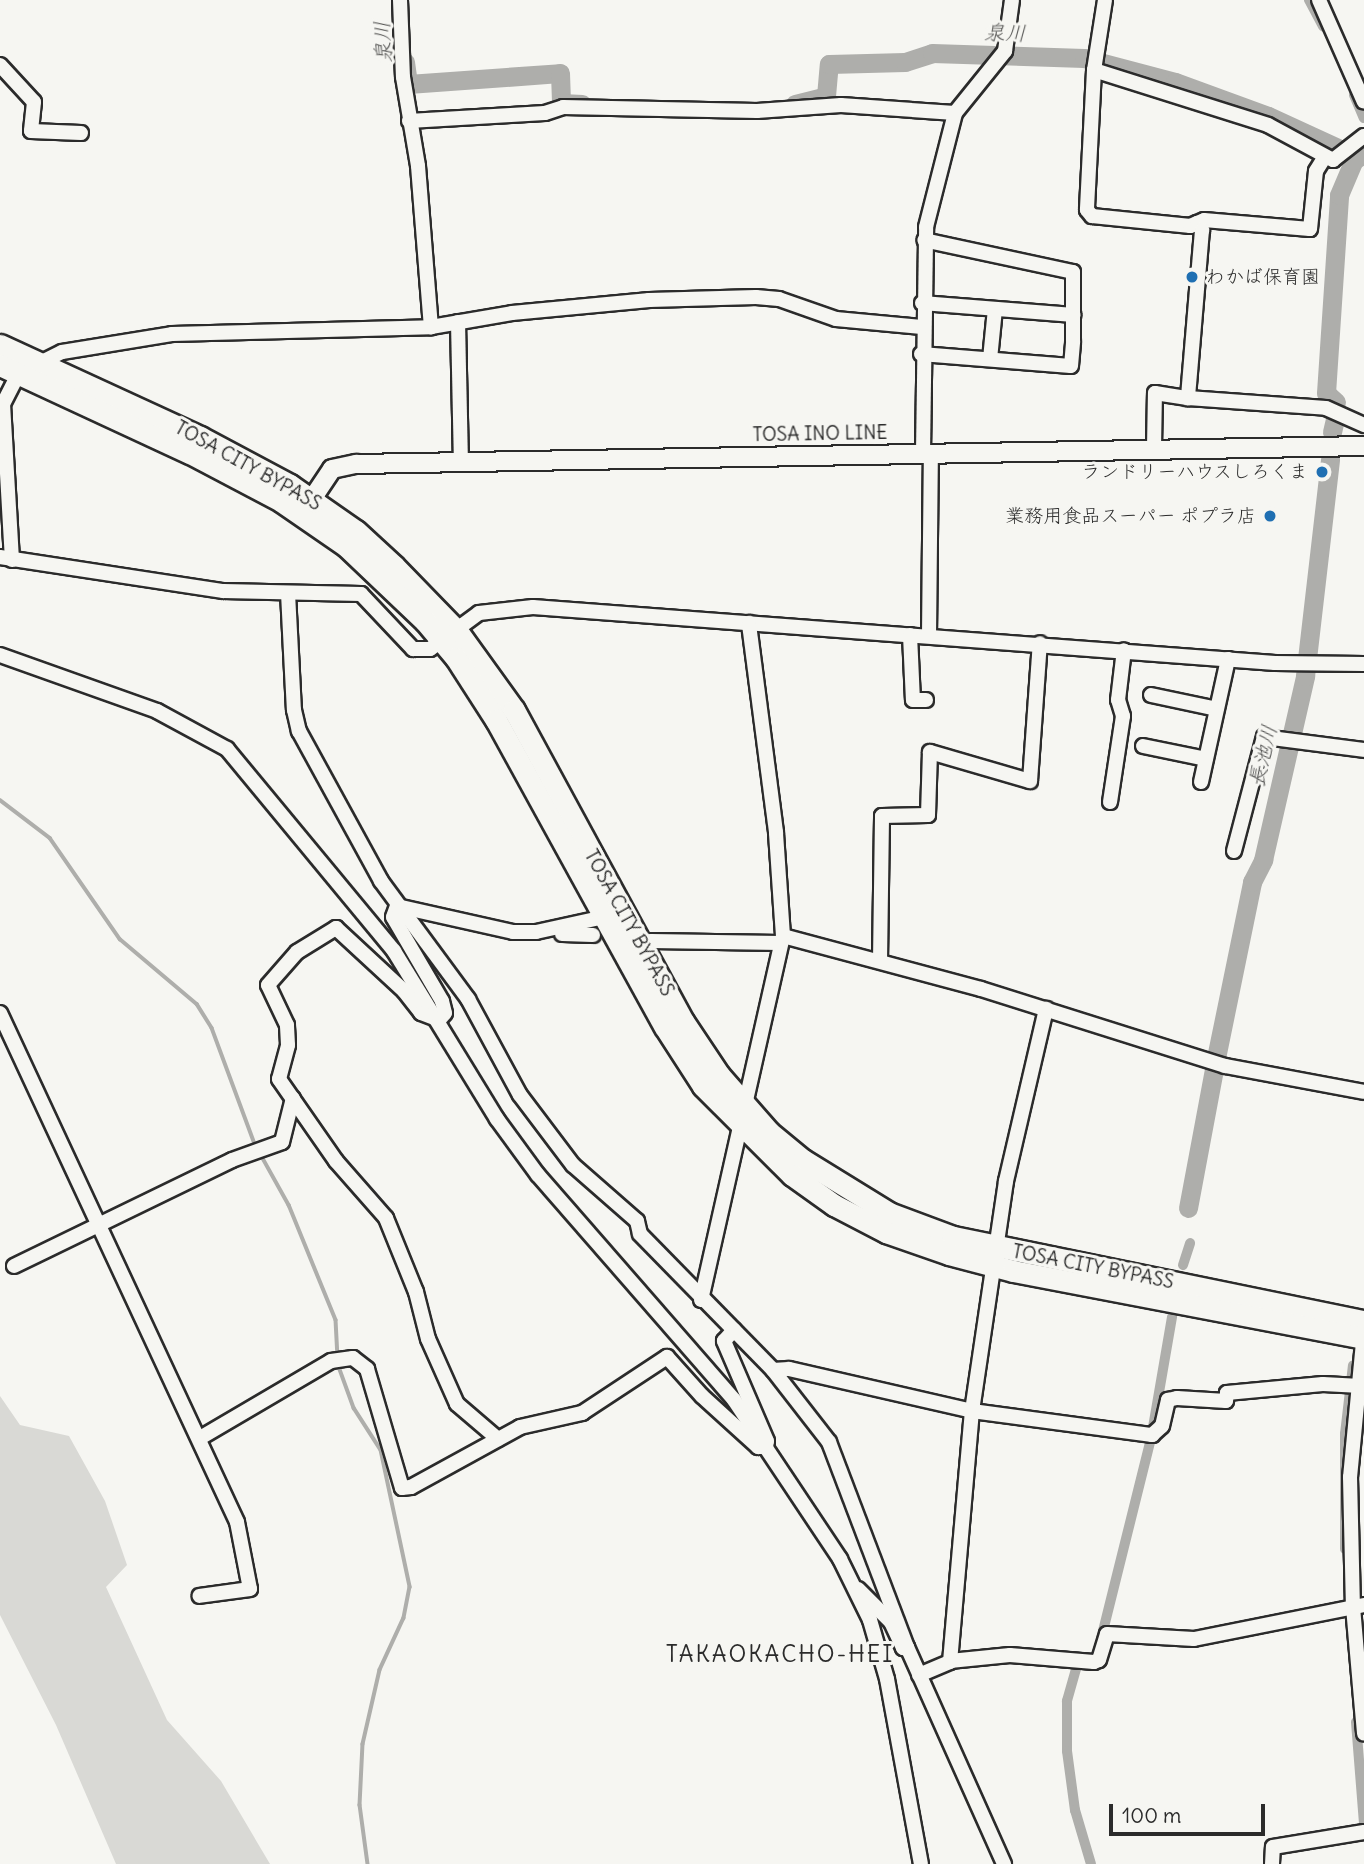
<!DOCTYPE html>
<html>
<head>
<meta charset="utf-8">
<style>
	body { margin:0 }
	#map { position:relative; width:1364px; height:1864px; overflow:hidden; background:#f6f6f2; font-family:Delius,"Klee One",sans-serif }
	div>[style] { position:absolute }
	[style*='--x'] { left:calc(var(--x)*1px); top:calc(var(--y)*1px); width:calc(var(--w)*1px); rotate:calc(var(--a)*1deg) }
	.green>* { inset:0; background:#d9d9d5 }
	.stream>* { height:3.5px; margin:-1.75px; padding:0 1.75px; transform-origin:1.75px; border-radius:1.75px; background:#aeaeab }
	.canal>* { height:10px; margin:-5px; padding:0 5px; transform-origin:5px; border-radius:5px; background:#aeaeab }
	.river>* { height:19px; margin:-9.5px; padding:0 9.5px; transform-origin:9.5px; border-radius:9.5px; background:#aeaeab }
	.roads { filter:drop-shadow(2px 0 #2b2b2b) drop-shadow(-2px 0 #2b2b2b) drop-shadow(0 2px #2b2b2b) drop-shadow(0 -2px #2b2b2b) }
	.minor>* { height:14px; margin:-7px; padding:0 7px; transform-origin:7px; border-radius:7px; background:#f6f6f2 }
	.major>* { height:18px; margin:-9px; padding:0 9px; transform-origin:9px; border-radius:9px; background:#f6f6f2 }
	.highway>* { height:21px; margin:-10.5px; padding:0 10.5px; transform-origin:10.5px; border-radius:10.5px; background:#f6f6f2 }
	.dots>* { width:19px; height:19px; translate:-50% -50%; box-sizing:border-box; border:4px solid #f6f6f2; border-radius:50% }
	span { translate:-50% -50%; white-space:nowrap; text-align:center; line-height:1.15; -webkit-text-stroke:6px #f6f6f2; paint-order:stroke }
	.poi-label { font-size:19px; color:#2b2b2b }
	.left { translate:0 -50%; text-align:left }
	.right { translate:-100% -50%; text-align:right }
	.street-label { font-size:19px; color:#2b2b2b }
	.water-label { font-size:21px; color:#525251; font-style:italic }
	.quarter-label { font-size:23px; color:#2b2b2b; letter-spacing:2px }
	.scale { position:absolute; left:1109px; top:1804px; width:156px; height:32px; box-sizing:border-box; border:4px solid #2b2b2b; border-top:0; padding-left:9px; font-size:21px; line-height:24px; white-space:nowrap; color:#2b2b2b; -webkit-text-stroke:5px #f6f6f2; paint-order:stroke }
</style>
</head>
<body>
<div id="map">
	<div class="green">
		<div style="clip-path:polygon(0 1396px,20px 1425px,69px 1436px,105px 1501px,127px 1565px,106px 1587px,167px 1720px,221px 1781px,270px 1864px,116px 1864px,56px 1725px,0 1615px)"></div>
	</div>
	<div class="stream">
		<div style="--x:0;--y:800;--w:63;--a:37.2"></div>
		<div style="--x:50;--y:838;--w:123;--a:55.3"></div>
		<div style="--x:120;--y:939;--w:101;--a:40.2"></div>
		<div style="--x:197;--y:1004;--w:28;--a:58"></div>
		<div style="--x:212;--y:1028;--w:127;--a:69.7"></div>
		<div style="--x:260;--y:1153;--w:60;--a:60.9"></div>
		<div style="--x:289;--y:1205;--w:124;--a:67.8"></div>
		<div style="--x:336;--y:1320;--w:36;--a:87"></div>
		<div style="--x:338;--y:1364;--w:47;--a:70"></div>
		<div style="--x:354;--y:1408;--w:50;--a:57.3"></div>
		<div style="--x:381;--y:1450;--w:140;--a:78"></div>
		<div style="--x:410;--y:1587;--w:32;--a:101"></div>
		<div style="--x:404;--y:1618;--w:57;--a:114.8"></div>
		<div style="--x:380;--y:1670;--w:76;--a:102.9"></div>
		<div style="--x:363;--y:1744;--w:61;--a:92.8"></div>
		<div style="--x:360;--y:1805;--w:60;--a:82.3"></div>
	</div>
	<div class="canal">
		<div style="--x:1309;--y:0;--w:30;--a:62"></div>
		<div style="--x:1354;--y:95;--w:25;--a:67"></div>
		<div style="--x:1183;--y:1265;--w:23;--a:-72"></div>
		<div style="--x:1152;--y:1433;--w:118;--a:-80.2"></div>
		<div style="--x:1345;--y:1549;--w:115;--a:-90"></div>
		<div style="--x:1345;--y:1434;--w:69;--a:-83.4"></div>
		<div style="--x:1101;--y:1639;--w:207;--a:-76"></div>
		<div style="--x:1078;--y:1662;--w:41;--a:105.8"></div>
		<div style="--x:1067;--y:1701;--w:50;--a:90"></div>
		<div style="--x:1067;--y:1751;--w:60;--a:82.3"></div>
		<div style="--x:1075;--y:1810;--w:56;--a:73.5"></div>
		<div style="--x:1356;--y:1722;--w:102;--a:85.5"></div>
	</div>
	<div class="river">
		<div style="--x:405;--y:62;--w:22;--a:82"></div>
		<div style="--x:408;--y:84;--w:152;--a:-4.1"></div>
		<div style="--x:560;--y:73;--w:30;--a:88"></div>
		<div style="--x:561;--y:103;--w:21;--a:3"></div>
		<div style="--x:795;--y:104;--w:32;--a:-14"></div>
		<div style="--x:826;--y:96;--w:32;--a:-85"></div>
		<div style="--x:829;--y:64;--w:76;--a:-1.5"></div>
		<div style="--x:905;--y:62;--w:28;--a:-18"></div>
		<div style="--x:932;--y:53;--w:152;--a:1.9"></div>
		<div style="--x:1084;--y:58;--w:94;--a:14.8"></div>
		<div style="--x:1175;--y:82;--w:99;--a:20.1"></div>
		<div style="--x:1268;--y:116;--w:79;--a:24.6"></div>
		<div style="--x:1336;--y:402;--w:13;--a:-138"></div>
		<div style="--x:1326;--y:393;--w:198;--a:-86.2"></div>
		<div style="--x:1339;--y:195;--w:38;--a:-67"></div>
		<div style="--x:1354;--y:160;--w:12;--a:-31"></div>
		<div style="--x:1332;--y:432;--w:13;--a:-77"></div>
		<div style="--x:1216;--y:1058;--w:180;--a:-78.4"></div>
		<div style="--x:1252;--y:882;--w:25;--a:-63"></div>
		<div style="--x:1263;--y:860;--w:189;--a:-77.1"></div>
		<div style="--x:1305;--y:676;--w:218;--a:-83.4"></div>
		<div style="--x:1188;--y:1208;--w:141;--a:-79.4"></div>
	</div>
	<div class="roads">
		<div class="minor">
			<div style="--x:400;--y:0;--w:77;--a:87.8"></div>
			<div style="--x:403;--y:77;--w:90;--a:80.4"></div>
			<div style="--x:418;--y:166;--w:162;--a:85.4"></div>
			<div style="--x:1105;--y:0;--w:71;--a:98.9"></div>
			<div style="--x:1094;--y:70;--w:140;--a:92.9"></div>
			<div style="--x:1087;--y:210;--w:8;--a:50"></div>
			<div style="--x:1092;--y:216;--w:99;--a:5.8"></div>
			<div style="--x:1190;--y:226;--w:15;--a:-23"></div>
			<div style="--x:1204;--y:220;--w:106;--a:4.9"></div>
			<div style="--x:1310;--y:229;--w:58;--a:-84.1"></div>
			<div style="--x:1316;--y:171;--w:15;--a:-58"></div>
			<div style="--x:1319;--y:0;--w:111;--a:66.2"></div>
			<div style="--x:0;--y:65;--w:50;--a:47.4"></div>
			<div style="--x:34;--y:102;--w:29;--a:96"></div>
			<div style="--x:31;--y:131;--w:50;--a:2.3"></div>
			<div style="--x:1094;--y:70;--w:182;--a:17.5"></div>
			<div style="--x:1268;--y:125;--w:74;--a:28.3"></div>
			<div style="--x:1333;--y:160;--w:39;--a:-38"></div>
			<div style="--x:409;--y:121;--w:136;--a:-3.4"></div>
			<div style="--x:545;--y:113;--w:19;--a:-18"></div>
			<div style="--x:563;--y:107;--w:194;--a:1.2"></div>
			<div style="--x:757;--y:111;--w:84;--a:-4.1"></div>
			<div style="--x:841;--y:105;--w:114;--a:4"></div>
			<div style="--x:1197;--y:223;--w:9;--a:54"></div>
			<div style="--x:1202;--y:230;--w:169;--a:94.8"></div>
			<div style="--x:1188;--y:398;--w:138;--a:4.1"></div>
			<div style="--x:1326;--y:408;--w:42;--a:24.1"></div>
			<div style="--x:922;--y:303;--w:152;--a:4.5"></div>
			<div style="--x:458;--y:322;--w:139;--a:88.8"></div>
			<div style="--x:921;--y:354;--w:150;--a:4.6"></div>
			<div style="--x:1071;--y:366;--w:25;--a:-85"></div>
			<div style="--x:1073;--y:341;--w:69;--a:-90"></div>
			<div style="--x:1073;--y:272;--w:152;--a:-167.9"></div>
			<div style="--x:990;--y:359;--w:50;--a:-84.3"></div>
			<div style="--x:1154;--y:448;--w:55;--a:-89"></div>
			<div style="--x:1155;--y:393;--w:33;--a:9"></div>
			<div style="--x:923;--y:453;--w:226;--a:-89.2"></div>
			<div style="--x:926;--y:227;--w:118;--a:-75.7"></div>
			<div style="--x:955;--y:113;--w:80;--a:-51.1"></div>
			<div style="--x:1005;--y:51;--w:51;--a:-82.2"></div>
			<div style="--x:0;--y:557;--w:226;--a:8.7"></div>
			<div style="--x:223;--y:591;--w:138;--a:1.2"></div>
			<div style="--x:361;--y:594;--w:76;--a:46.6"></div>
			<div style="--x:413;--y:649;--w:17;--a:0"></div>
			<div style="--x:430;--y:649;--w:61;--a:-36.3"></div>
			<div style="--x:479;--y:613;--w:54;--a:-6.3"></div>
			<div style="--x:533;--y:607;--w:744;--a:4.32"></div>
			<div style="--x:1275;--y:663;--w:89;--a:0.6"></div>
			<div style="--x:12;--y:560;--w:156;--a:-93.3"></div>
			<div style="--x:3;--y:404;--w:34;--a:-63"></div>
			<div style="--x:18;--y:374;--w:49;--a:-26.6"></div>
			<div style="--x:62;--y:352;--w:111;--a:-9.3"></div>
			<div style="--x:172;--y:334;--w:259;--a:-1.5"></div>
			<div style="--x:431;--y:327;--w:82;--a:-9.8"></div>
			<div style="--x:512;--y:313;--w:138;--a:-5.4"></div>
			<div style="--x:649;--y:300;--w:107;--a:-1.6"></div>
			<div style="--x:756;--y:297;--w:23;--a:5"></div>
			<div style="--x:779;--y:299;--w:60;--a:19.3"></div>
			<div style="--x:836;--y:319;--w:86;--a:5.3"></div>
			<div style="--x:288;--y:593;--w:117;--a:87.1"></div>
			<div style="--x:294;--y:710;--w:22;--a:77"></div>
			<div style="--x:299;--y:731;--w:171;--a:61.3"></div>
			<div style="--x:381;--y:881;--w:147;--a:53.6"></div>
			<div style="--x:468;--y:999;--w:109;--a:61.6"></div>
			<div style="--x:520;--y:1095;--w:88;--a:52.9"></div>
			<div style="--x:573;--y:1165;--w:85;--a:41.2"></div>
			<div style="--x:637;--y:1221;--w:13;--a:77"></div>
			<div style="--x:640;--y:1234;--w:190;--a:45.6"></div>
			<div style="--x:773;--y:1370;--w:91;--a:52.1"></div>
			<div style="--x:829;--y:1442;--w:219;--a:69.2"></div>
			<div style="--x:910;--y:635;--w:65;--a:87.4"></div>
			<div style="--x:913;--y:700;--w:13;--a:0"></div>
			<div style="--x:929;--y:635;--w:182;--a:-89.4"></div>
			<div style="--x:0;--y:655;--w:167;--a:19.6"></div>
			<div style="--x:157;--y:711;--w:80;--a:28.5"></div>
			<div style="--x:227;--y:749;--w:262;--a:50.4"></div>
			<div style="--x:394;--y:951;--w:197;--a:58.5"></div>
			<div style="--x:497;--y:1119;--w:69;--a:53.8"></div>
			<div style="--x:538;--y:1175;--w:298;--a:48.9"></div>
			<div style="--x:734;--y:1400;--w:191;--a:56.3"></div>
			<div style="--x:840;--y:1559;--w:68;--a:63.8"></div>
			<div style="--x:870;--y:1620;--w:61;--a:73.9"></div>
			<div style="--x:887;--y:1679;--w:188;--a:79.6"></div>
			<div style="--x:1151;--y:695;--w:67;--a:12"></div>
			<div style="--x:1143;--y:746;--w:64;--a:11.7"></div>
			<div style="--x:1201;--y:782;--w:126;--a:-77.6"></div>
			<div style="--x:1110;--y:802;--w:87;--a:-81.4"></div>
			<div style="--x:1123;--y:716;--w:17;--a:-107"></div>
			<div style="--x:1118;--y:700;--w:50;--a:-83.2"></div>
			<div style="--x:1234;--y:851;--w:118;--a:-75.3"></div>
			<div style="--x:1264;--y:737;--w:101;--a:7.4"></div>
			<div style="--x:562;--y:934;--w:31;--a:2"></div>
			<div style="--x:783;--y:936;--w:205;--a:15"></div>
			<div style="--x:981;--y:989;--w:256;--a:17.5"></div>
			<div style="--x:1225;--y:1066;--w:141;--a:10.6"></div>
			<div style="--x:641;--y:946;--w:11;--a:-27"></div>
			<div style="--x:651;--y:941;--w:129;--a:0.9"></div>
			<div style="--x:880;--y:961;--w:145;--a:-89.2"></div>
			<div style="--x:882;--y:816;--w:46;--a:-1.2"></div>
			<div style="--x:928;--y:815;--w:63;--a:-88.2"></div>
			<div style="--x:930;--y:752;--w:104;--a:16.2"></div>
			<div style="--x:1030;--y:781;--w:138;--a:-85.9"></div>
			<div style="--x:0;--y:1013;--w:561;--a:65.03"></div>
			<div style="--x:237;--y:1522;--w:68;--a:79"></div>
			<div style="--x:250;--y:1589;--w:51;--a:172.2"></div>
			<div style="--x:14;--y:1266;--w:242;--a:-25.9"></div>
			<div style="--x:232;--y:1160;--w:53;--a:-19.8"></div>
			<div style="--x:282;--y:1142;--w:45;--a:-76"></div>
			<div style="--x:701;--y:1300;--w:373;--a:-77.3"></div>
			<div style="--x:783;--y:936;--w:104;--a:-93.9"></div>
			<div style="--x:776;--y:832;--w:211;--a:-97.4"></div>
			<div style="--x:1364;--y:1332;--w:146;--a:95.5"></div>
			<div style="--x:1350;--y:1477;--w:130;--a:88.7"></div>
			<div style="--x:1353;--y:1607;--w:127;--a:85"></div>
			<div style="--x:773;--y:1370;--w:16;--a:-4"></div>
			<div style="--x:789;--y:1369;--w:188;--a:12.9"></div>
			<div style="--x:972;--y:1411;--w:182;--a:7.6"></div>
			<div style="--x:1152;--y:1435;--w:13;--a:-42"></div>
			<div style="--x:1162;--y:1426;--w:27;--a:-77"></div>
			<div style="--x:1168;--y:1400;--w:9;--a:-13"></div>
			<div style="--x:1177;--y:1398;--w:49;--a:3.5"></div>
			<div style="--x:1226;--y:1401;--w:8;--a:-83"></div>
			<div style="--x:1227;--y:1393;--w:96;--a:-5.4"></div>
			<div style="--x:1323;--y:1384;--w:33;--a:3"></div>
			<div style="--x:200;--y:1438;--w:152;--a:-30.4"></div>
			<div style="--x:331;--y:1361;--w:22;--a:-8"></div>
			<div style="--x:353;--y:1358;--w:18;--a:38"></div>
			<div style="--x:367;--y:1369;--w:124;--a:73.6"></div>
			<div style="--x:402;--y:1488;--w:9;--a:-6"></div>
			<div style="--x:411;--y:1487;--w:124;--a:-28.8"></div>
			<div style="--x:520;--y:1427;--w:64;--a:-12.7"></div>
			<div style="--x:582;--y:1413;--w:102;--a:-33.4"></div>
			<div style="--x:667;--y:1357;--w:52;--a:48.1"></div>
			<div style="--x:702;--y:1396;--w:76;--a:42.3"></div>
			<div style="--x:758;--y:1447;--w:8;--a:0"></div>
			<div style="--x:766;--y:1447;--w:6;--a:-81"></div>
			<div style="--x:767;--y:1441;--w:109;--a:-113.3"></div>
			<div style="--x:724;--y:1341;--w:15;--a:-48"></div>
			<div style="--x:498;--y:1439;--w:54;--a:-139.5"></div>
			<div style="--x:457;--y:1404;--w:71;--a:-114"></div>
			<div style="--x:428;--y:1339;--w:49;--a:-104.3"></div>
			<div style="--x:416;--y:1292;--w:80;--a:-112.1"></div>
			<div style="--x:386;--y:1218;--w:76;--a:-131.3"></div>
			<div style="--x:336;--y:1161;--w:100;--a:-124.8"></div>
			<div style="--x:279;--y:1079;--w:35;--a:-75"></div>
			<div style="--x:288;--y:1045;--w:20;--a:-93"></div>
			<div style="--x:287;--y:1025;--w:44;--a:-115.4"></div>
			<div style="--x:268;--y:985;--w:44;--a:-48.7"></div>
			<div style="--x:297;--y:952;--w:46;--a:-31.6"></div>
			<div style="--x:336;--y:928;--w:93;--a:42.8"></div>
			<div style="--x:404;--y:991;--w:28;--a:52"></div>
			<div style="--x:421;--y:1013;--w:19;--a:21"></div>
			<div style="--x:439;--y:1020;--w:9;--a:-49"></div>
			<div style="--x:445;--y:1013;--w:12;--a:-104"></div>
			<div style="--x:442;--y:1001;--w:97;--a:-120.3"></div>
			<div style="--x:393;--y:917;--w:12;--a:-70"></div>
			<div style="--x:397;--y:906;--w:119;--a:12.6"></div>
			<div style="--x:513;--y:932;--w:23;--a:0"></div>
			<div style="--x:536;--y:932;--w:70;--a:-12.4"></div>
			<div style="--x:858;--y:1589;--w:47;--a:45"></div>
			<div style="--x:891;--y:1622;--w:29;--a:65"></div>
			<div style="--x:903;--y:1648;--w:4;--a:-14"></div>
			<div style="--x:907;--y:1647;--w:238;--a:65.9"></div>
			<div style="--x:950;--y:1661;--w:60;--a:-5.7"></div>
			<div style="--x:1010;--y:1655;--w:84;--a:4.8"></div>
			<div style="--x:1094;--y:1662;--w:5;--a:-22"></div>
			<div style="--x:1099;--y:1660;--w:27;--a:-73"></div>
			<div style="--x:1107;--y:1634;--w:87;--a:3.3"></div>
			<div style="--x:1194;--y:1639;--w:173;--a:-11.3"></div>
			<div style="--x:919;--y:1675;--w:34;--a:-23"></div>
			<div style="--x:950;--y:1662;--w:252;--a:-85"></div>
			<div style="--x:972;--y:1411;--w:164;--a:-81.6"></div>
			<div style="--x:996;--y:1249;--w:69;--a:-81.6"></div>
			<div style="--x:1006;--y:1181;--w:177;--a:-76.9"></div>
			<div style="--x:1272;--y:1864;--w:17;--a:-87"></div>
			<div style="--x:1273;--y:1847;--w:92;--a:-9.4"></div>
		</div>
		<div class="major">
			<div style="--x:304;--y:511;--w:50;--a:-56.3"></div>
			<div style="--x:332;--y:469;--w:25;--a:-12"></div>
			<div style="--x:356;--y:464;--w:1008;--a:-1.02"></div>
		</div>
		<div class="highway">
			<div style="--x:0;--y:345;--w:220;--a:24.7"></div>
			<div style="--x:200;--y:437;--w:102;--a:28.1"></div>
			<div style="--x:290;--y:485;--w:80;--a:34.9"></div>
			<div style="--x:356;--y:531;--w:52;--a:42.6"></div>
			<div style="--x:394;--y:566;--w:91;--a:45.9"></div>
			<div style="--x:457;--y:631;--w:97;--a:54.2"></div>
			<div style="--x:514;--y:710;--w:354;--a:61.5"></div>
			<div style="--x:683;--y:1021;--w:65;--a:56.3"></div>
			<div style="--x:719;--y:1075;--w:76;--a:48.7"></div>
			<div style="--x:769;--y:1132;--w:44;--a:39.5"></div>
			<div style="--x:803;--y:1160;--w:101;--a:31.6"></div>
			<div style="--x:889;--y:1213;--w:68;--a:20.6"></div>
			<div style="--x:953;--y:1237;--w:419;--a:11.6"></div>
			<div style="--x:0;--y:365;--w:209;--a:24.9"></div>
			<div style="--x:190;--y:453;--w:103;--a:27.8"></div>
			<div style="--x:281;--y:501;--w:79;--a:34.7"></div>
			<div style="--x:346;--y:546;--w:109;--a:43.5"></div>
			<div style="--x:425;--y:621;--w:48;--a:50"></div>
			<div style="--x:456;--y:658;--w:74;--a:57.2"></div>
			<div style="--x:496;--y:720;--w:350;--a:61.2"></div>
			<div style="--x:665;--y:1027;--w:70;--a:57.2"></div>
			<div style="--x:703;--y:1086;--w:126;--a:45"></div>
			<div style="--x:792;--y:1175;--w:52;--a:35.5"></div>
			<div style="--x:834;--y:1205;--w:59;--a:27.4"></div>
			<div style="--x:886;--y:1232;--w:67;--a:19.2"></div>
			<div style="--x:949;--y:1254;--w:66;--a:14.9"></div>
			<div style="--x:1013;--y:1271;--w:357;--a:10.8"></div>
		</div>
	</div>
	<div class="dots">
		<div style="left:1192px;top:277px;background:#1f6fb2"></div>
		<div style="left:1322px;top:472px;background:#1f6fb2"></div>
		<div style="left:1270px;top:516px;background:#1f6fb2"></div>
	</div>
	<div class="poi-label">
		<span class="left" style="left:1206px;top:277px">わかば保育園</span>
		<span class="right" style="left:1308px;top:472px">ランドリーハウスしろくま</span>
		<span class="right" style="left:1256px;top:516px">業務用食品スーパー ポプラ店</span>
	</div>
	<div class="street-label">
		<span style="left:820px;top:434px;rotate:-1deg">TOSA INO LINE</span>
		<span style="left:248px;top:466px;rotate:29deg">TOSA CITY BYPASS</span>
		<span style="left:629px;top:923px;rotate:61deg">TOSA CITY BYPASS</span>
		<span style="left:1093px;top:1267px;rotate:11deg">TOSA CITY BYPASS</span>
	</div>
	<div class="water-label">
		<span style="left:1005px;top:33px;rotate:2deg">泉川</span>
		<span style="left:383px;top:42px;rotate:-93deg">泉川</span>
		<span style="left:1263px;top:756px;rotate:-77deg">長池川</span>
	</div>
	<div class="quarter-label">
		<span style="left:780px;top:1654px">TAKAOKACHO-HEI</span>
	</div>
	<div class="scale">100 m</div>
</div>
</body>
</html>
